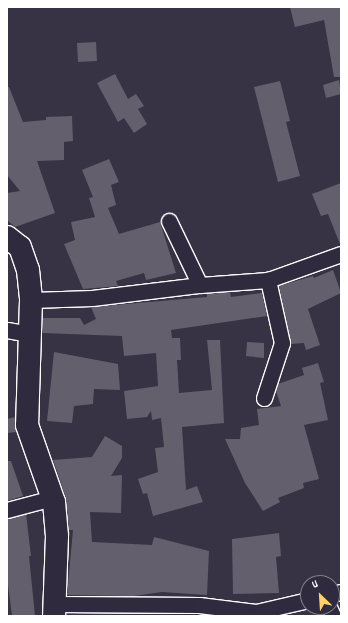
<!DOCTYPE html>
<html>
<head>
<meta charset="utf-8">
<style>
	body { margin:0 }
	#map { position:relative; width:348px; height:623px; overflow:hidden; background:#373345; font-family:Dekko,sans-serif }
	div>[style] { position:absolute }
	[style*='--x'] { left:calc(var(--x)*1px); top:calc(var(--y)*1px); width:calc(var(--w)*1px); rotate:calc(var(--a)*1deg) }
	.building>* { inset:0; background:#635f6d }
	.roads { filter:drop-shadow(1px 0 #fff) drop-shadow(-1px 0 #fff) drop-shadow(0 1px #fff) drop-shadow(0 -1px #fff) }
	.street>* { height:15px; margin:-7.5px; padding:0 7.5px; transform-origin:7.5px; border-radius:7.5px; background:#2f2a3d }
	.secondary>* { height:22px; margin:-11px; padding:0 11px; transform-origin:11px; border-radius:11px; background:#2f2a3d }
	span { translate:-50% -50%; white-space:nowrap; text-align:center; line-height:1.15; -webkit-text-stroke:3px #2f2a3d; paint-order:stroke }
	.frame { position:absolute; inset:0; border:8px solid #fff; pointer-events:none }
	.north { position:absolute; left:300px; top:575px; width:40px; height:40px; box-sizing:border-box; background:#2f2a3d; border:1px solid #827f8b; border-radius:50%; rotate:335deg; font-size:11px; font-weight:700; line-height:16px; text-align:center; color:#fff }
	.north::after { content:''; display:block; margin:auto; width:14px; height:18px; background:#ffd166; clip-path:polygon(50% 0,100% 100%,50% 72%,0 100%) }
</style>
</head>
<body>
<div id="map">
	<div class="building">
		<div style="clip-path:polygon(290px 7px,341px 7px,341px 77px,334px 77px,324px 20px,295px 27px)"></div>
		<div style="clip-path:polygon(96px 42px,97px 61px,78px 62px,77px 43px)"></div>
		<div style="clip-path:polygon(115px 74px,128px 99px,136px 94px,144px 106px,138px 109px,147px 124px,134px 133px,124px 118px,118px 122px,97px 83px)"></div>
		<div style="clip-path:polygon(339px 80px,341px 94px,326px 98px,323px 85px)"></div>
		<div style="clip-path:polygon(280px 81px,290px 121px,286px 122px,300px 176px,278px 182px,254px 87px)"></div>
		<div style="clip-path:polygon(7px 87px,9px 87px,23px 122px,46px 120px,46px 117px,72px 116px,73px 141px,64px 142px,64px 160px,37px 161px,55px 213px,15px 227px,7px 220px,7px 193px,20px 191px,7px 175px)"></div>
		<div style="clip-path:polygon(109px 159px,119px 182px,111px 185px,116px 205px,108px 208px,119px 234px,160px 222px,176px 273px,146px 280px,144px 273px,116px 281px,118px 286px,83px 289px,64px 244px,75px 240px,71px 222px,95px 217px,89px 198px,93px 197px,82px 170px)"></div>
		<div style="clip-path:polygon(341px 183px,341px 244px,340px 244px,328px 214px,321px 216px,312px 194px)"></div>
		<div style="clip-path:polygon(333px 270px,341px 293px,308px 309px,320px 345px,306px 350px,304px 343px,291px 344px,279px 286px,313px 276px,314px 278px)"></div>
		<div style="clip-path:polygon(230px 292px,231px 297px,262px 293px,267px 316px,171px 330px,172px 338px,180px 338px,181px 360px,177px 360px,179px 393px,212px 390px,207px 340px,220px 340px,224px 423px,182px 427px,186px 490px,197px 486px,203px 502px,153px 516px,147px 493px,143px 494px,138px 479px,158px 472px,155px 448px,164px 447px,161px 418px,152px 420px,151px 411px,147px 417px,127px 419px,124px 391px,158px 386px,156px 353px,124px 356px,122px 336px,42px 333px,43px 318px,80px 318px,84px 325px,96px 319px,91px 307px,207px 297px,207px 294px)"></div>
		<div style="clip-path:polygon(247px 342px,264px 343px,264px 358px,246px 356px)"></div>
		<div style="clip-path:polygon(54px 352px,118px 364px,120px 390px,94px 389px,93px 404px,74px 406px,72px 423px,47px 421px)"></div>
		<div style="clip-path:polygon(318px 363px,324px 382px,320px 383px,328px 420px,304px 425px,319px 479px,303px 483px,304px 488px,278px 498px,280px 502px,263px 511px,245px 483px,225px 439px,240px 439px,241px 428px,259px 425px,257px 409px,281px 406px,276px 391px,278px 384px,304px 375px,302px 368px)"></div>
		<div style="clip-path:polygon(15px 417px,16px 432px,7px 433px,7px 419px)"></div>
		<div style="clip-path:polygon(105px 436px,122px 446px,122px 458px,111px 476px,122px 475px,121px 513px,90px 512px,92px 542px,152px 545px,154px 537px,209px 551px,207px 595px,162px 592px,134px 596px,67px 595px,73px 530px,69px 530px,66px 498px,53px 460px,92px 457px)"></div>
		<div style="clip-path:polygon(7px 461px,11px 461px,23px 496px,7px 501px)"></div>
		<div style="clip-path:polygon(26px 514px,31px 556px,29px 556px,35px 616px,12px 616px,7px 577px,7px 519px)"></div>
		<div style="clip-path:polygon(279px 533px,281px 556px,276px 557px,279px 593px,233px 594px,232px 539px)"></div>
	</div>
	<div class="roads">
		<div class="street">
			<div style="--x:169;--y:221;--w:71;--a:64.2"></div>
			<div style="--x:31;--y:300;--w:61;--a:-1.9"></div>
			<div style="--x:92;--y:298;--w:109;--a:-6.9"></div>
			<div style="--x:200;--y:285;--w:68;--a:-4.2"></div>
			<div style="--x:268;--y:280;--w:77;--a:-19.6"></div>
			<div style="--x:7;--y:330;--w:23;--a:10"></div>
			<div style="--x:264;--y:398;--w:58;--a:-71.9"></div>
			<div style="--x:282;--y:343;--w:65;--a:-102.5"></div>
			<div style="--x:7;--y:510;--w:47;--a:-14.9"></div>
			<div style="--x:332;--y:594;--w:9;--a:-13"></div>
			<div style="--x:55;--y:604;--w:144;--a:0.4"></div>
			<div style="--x:199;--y:605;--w:57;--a:7"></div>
			<div style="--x:256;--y:612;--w:53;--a:-13"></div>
			<div style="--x:329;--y:607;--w:10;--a:66"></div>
		</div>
		<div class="secondary">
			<div style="--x:7;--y:237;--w:16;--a:38"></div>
			<div style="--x:20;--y:247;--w:24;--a:71"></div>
			<div style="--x:28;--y:270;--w:30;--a:84"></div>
			<div style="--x:31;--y:300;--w:125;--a:91.8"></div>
			<div style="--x:27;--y:425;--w:82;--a:70.7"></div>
			<div style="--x:54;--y:502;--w:34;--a:85"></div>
			<div style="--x:57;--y:536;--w:80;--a:92.1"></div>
		</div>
	</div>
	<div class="frame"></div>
	<div class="north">U</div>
</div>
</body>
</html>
